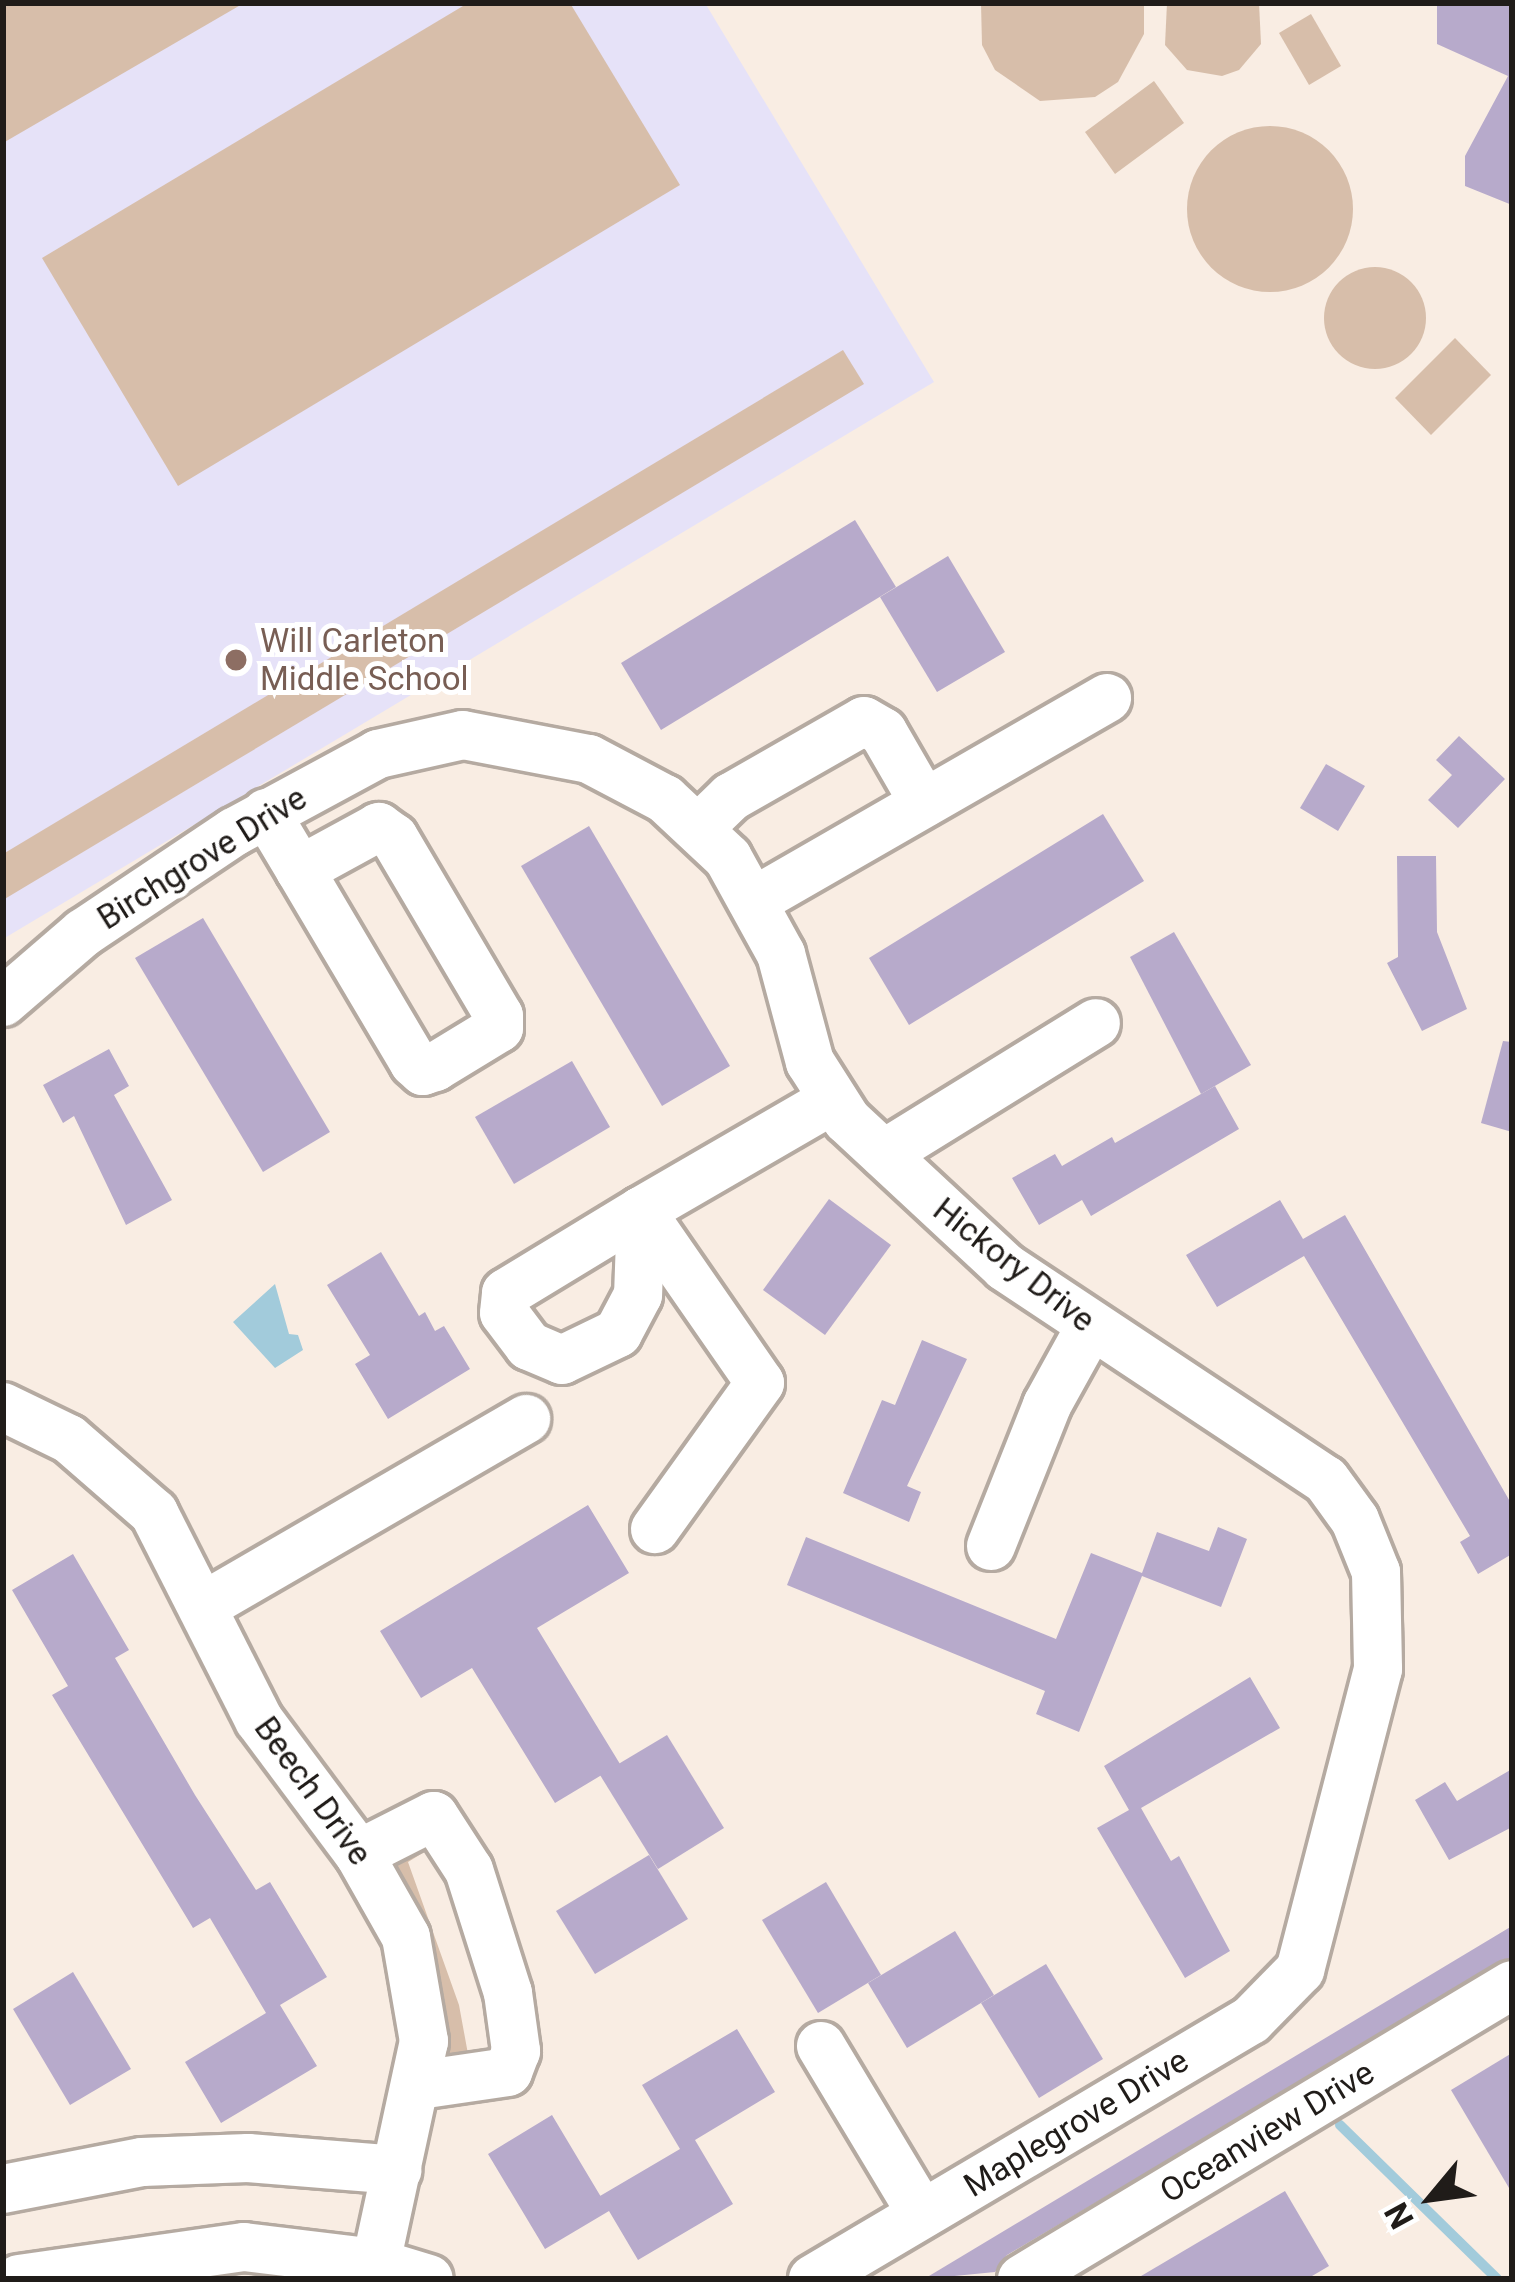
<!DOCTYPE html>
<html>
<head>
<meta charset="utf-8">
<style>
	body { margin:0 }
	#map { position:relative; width:1515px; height:2282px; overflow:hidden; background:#f9ede3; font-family:Roboto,sans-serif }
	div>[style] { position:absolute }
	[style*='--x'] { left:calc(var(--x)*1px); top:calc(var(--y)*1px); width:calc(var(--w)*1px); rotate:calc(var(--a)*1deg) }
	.education>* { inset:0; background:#e6e2f8 }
	.green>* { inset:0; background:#d7beaa }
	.round { border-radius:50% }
	.water>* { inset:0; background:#a2cbdb }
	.stream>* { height:10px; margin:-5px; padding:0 5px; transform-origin:5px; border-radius:5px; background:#a2cbdb }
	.building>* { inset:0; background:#b7aacb }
	.roads { filter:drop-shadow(3px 0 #b5aaa1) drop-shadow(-3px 0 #b5aaa1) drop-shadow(0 3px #b5aaa1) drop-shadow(0 -3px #b5aaa1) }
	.minor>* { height:48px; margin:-24px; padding:0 24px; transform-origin:24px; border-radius:24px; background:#fff }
	.dots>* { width:33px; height:33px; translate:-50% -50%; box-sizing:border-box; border:6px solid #fff; border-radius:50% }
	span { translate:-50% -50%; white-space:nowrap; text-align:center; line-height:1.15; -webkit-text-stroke:10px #fff; paint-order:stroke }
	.education-label { font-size:33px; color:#785e54 }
	.left { translate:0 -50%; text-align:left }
	.street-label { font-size:33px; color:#201c19 }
	.frame { position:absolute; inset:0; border:6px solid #201c19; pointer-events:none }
	.north { position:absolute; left:1371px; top:2138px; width:120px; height:120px; -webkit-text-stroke:9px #fff; paint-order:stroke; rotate:241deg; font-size:33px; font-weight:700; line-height:48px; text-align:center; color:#201c19 }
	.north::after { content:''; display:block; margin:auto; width:42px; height:54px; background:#201c19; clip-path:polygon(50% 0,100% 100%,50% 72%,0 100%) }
</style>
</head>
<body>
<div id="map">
	<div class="education">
		<div style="clip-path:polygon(3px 3px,705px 3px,934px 382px,3px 939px)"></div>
	</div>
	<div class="green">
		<div style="clip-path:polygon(3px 3px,244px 3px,3px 143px)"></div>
		<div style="clip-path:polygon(468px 3px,570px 3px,680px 185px,178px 486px,42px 258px)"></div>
		<div style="clip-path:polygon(981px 3px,1144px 3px,1144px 34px,1118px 82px,1095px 97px,1040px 101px,995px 70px,982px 45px)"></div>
		<div style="clip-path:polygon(1167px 3px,1259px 3px,1261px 44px,1239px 70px,1222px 76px,1187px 70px,1165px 45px)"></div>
		<div style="clip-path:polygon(1311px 14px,1341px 66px,1309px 85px,1279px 33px)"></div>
		<div style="clip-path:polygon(1154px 81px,1184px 123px,1115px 174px,1085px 132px)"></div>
		<div class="round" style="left:1187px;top:126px;width:166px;height:166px"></div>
		<div class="round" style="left:1324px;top:267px;width:102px;height:102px"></div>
		<div style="clip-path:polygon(1455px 338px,1491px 375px,1431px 435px,1395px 398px)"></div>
		<div style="clip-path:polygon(843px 350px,864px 384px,3px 900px,3px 854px)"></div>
		<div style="clip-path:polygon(429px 1840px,434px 1846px,408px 1862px,459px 2005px,468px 2054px,447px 2058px,394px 1870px,399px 1856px)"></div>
	</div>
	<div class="water">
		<div style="clip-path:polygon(275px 1284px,289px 1334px,298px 1335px,303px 1350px,275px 1368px,233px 1322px)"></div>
	</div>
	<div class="stream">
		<div style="--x:1340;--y:2125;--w:220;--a:44.4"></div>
	</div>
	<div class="building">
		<div style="clip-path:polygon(1437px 3px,1512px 3px,1512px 205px,1465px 186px,1465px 156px,1508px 76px,1437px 44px)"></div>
		<div style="clip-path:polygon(855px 520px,896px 587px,661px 730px,621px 663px)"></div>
		<div style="clip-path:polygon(948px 556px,1005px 652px,937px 692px,880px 597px)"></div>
		<div style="clip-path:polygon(1459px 736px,1505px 779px,1458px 828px,1428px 800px,1452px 775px,1436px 760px)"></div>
		<div style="clip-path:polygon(1326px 764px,1365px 786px,1338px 831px,1300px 808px)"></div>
		<div style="clip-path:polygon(1103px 814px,1144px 881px,909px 1025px,869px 958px)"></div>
		<div style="clip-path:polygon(589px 826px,730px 1066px,662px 1106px,521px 866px)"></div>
		<div style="clip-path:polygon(1397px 856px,1436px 856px,1437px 932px,1467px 1009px,1422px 1031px,1387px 963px,1398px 957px)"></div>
		<div style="clip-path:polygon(203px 918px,330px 1132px,263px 1172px,135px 958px)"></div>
		<div style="clip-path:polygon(1174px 932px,1251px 1065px,1201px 1094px,1130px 957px)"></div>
		<div style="clip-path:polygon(1503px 1041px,1512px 1042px,1512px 1132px,1481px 1123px)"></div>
		<div style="clip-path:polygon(109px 1049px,129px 1086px,114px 1095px,172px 1200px,126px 1225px,74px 1116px,63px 1123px,43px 1085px)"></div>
		<div style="clip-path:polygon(572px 1061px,610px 1127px,514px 1184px,475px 1117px)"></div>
		<div style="clip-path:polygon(1215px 1086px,1239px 1129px,1091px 1216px,1082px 1200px,1039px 1225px,1012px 1178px,1055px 1154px,1062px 1166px,1112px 1137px,1115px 1143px)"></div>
		<div style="clip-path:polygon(829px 1199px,891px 1245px,825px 1335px,763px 1290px)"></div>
		<div style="clip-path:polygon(1280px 1200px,1303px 1239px,1345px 1215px,1512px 1505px,1512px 1554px,1478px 1574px,1460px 1542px,1470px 1536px,1304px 1256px,1217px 1307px,1186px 1255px)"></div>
		<div style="clip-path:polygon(381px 1252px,419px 1316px,425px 1312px,435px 1331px,444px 1326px,470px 1369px,388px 1419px,355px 1364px,370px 1355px,327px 1285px)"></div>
		<div style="clip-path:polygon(922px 1340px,967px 1359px,907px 1486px,921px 1492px,909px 1522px,843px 1493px,882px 1400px,895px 1405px)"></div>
		<div style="clip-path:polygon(588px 1505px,629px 1573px,537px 1628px,620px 1764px,555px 1803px,472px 1668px,421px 1698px,380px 1631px)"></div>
		<div style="clip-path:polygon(1218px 1527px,1247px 1539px,1221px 1607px,1142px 1576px,1079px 1732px,1036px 1714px,1045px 1691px,787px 1585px,806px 1537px,1056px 1639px,1091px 1553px,1142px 1573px,1157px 1532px,1209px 1551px)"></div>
		<div style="clip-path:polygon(73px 1554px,129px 1650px,115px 1658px,195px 1795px,256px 1890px,270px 1882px,327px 1977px,280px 2005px,317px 2066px,221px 2123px,185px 2062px,266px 2013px,210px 1918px,193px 1928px,52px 1695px,68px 1686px,12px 1590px)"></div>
		<div style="clip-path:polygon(1250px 1677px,1280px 1728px,1141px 1808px,1171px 1861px,1179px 1856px,1230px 1951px,1185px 1978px,1097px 1828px,1129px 1810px,1104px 1766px)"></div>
		<div style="clip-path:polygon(667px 1735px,724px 1828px,658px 1869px,600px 1775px)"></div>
		<div style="clip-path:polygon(1512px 1769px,1512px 1827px,1449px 1860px,1415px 1800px,1445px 1782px,1457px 1801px)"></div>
		<div style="clip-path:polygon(649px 1855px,688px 1919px,595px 1974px,556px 1911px)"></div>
		<div style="clip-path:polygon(826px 1882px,881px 1975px,818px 2013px,762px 1920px)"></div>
		<div style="clip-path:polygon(1512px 1926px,1512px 1957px,1007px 2255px,995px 2272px,924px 2279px)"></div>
		<div style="clip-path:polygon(955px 1931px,994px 1995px,907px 2048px,868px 1983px)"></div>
		<div style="clip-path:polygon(1046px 1964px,1103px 2059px,1039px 2098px,981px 2003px)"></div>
		<div style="clip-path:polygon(73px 1972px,131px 2069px,70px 2105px,13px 2009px)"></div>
		<div style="clip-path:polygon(737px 2029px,775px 2092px,695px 2140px,733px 2204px,638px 2260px,609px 2211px,545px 2249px,488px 2154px,552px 2115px,607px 2207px,600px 2196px,680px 2149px,642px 2085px)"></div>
		<div style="clip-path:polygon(1512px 2053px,1512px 2193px,1451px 2090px)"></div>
		<div style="clip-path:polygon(1285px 2191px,1329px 2266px,1307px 2279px,1136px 2279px)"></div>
	</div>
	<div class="roads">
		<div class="minor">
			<div style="--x:266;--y:813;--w:66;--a:59.2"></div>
			<div style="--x:300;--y:870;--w:224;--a:59.4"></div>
			<div style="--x:414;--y:1063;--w:12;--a:42"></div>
			<div style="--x:423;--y:1071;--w:13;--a:-18"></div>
			<div style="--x:435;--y:1067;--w:75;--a:-31.4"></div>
			<div style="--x:499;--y:1028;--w:12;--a:-90"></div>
			<div style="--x:499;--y:1016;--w:207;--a:-120.5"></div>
			<div style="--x:394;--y:838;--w:19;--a:-144"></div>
			<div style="--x:379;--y:827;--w:90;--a:151.4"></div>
			<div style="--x:701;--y:826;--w:42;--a:-44"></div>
			<div style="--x:731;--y:797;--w:153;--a:-29.7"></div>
			<div style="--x:864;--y:721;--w:22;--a:30"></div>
			<div style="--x:883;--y:732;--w:82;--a:60"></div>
			<div style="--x:756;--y:900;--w:405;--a:-29.9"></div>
			<div style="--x:3;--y:1002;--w:106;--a:-40.8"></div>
			<div style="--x:83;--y:933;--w:182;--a:-33.8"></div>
			<div style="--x:234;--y:832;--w:164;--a:-28.4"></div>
			<div style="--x:378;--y:754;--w:87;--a:-12.6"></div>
			<div style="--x:463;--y:735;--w:128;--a:10.8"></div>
			<div style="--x:589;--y:759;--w:86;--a:27.8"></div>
			<div style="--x:665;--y:799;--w:86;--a:43.1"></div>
			<div style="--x:728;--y:858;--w:110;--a:61.1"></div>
			<div style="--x:781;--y:954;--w:112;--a:75"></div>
			<div style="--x:810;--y:1062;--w:69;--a:57.5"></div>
			<div style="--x:847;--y:1120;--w:216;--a:42.9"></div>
			<div style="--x:1005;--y:1267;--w:385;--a:33.6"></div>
			<div style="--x:1326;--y:1480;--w:49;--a:54.1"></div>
			<div style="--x:1355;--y:1520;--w:56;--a:68"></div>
			<div style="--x:1376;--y:1572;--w:97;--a:88.8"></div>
			<div style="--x:1378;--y:1669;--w:311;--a:104.5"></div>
			<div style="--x:1300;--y:1970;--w:70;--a:134.4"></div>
			<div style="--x:1251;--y:2020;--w:509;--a:149.4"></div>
			<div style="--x:884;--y:1154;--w:249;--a:-31.7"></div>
			<div style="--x:641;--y:1211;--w:84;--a:92"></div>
			<div style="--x:638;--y:1295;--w:43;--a:117.8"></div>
			<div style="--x:618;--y:1333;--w:62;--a:154.3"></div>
			<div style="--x:562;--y:1360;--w:36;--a:-157"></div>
			<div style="--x:529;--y:1346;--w:41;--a:-127.1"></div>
			<div style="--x:504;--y:1313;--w:20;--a:-84"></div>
			<div style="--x:506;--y:1293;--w:158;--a:-31.3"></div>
			<div style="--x:641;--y:1211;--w:217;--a:-30.1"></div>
			<div style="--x:641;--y:1211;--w:209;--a:55.3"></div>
			<div style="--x:760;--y:1383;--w:180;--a:125.7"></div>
			<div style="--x:3;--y:1407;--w:73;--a:25.9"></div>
			<div style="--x:69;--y:1439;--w:113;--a:41"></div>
			<div style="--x:154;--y:1513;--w:232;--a:63.1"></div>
			<div style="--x:259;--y:1720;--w:167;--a:53.3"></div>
			<div style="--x:359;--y:1854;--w:95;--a:60.5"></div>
			<div style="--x:406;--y:1937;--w:106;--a:80.2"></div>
			<div style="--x:424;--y:2041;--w:227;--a:102.2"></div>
			<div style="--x:991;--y:1546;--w:152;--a:-68.3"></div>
			<div style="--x:1047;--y:1405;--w:89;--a:-61.1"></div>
			<div style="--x:207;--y:1604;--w:369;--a:-30.1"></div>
			<div style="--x:359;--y:1854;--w:84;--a:-26.9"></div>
			<div style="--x:434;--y:1816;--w:64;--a:57.1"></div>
			<div style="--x:469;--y:1870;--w:129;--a:72.4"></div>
			<div style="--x:508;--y:1993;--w:59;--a:82.1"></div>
			<div style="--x:516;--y:2051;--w:22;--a:111"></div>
			<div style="--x:508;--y:2072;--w:90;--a:171.7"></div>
			<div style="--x:821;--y:2046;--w:196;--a:59"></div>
			<div style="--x:3;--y:2189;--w:142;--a:-11"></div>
			<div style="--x:142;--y:2162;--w:106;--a:-2.2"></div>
			<div style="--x:248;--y:2158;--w:150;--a:4.6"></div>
			<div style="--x:19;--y:2279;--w:227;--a:-8.1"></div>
			<div style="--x:244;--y:2247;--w:133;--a:6.9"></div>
			<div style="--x:376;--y:2263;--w:55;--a:16.8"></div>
			<div style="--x:1022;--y:2279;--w:571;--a:-30.96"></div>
		</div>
	</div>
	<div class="dots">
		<div style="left:236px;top:660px;background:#8d6e63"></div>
	</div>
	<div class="education-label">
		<span class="left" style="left:260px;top:660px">Will Carleton<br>Middle School</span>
	</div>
	<div class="street-label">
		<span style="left:202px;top:858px;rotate:-32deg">Birchgrove Drive</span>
		<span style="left:1014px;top:1265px;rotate:38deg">Hickory Drive</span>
		<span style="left:313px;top:1791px;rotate:54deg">Beech Drive</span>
		<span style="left:1076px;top:2123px;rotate:-31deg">Maplegrove Drive</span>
		<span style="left:1267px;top:2132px;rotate:-31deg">Oceanview Drive</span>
	</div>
	<div class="frame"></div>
	<div class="north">N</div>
</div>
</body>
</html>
